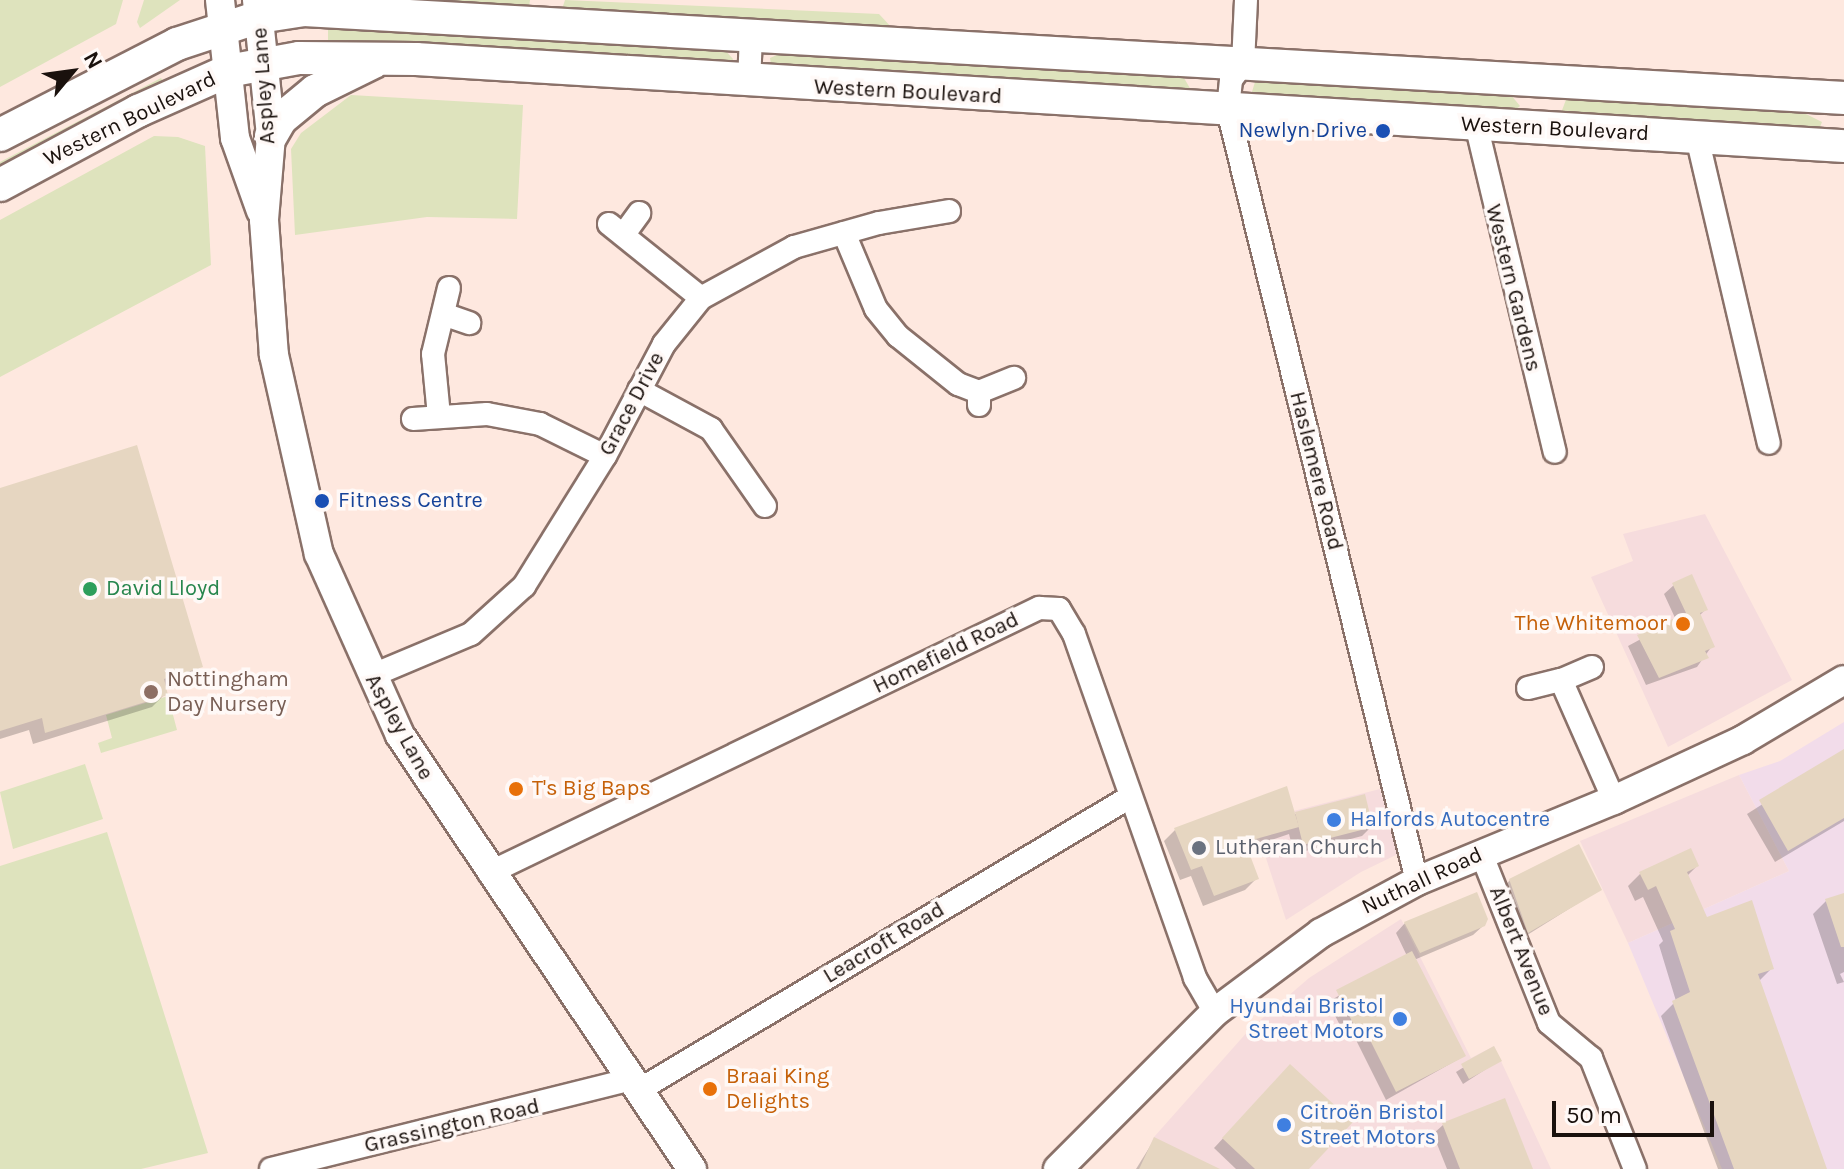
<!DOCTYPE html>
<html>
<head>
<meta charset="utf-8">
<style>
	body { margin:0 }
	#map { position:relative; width:1844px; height:1169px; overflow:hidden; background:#fee8df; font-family:Karla,sans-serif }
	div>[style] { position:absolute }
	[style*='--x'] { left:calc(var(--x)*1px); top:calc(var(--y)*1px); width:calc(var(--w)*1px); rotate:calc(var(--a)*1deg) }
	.commercial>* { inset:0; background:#f6dcdd }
	.industrial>* { inset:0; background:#f2dcea }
	.green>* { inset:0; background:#dee3bd }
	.shadow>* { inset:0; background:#0003 }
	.building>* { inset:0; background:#e6d6c1 }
	.roads { filter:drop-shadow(2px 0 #8a7169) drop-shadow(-2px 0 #8a7169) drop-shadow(0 2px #8a7169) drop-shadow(0 -2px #8a7169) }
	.minor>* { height:22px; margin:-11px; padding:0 11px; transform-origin:11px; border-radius:11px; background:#fff }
	.major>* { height:28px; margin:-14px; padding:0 14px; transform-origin:14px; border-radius:14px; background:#fff }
	.highway>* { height:32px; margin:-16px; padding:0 16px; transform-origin:16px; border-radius:16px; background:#fff }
	.dots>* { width:22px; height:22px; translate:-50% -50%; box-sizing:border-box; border:4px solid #fff9f7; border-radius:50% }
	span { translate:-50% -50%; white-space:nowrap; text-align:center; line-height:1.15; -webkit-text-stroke:7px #fff9f7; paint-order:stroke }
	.street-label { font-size:22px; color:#1a110d }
	.transit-label { font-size:22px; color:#164399 }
	.right { translate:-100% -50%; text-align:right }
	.left { translate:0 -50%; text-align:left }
	.leisure-label { font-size:22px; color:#27864d }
	.food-label { font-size:22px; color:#c56008 }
	.education-label { font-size:22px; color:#785e54 }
	.shop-label { font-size:22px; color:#366cbe }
	.worship-label { font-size:22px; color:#5b616d }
	.north { position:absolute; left:32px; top:32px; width:80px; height:80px; -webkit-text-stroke:6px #fff9f7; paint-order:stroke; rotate:61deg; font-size:22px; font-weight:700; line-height:32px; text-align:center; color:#1a110d }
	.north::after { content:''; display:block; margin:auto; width:28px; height:36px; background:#1a110d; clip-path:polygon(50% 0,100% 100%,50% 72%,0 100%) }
	.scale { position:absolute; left:1552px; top:1101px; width:162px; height:36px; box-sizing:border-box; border:4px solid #1a110d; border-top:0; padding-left:10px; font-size:24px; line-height:28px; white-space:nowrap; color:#1a110d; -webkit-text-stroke:6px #fff9f7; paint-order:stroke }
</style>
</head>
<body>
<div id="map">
	<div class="commercial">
		<div style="clip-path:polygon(1705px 514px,1792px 680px,1668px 747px,1591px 577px,1633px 561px,1623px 534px)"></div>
		<div style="clip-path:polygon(1739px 775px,1789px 871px,1628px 943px,1580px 841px)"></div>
		<div style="clip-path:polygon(1380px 789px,1398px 854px,1361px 872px,1286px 920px,1254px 821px)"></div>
		<div style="clip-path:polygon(1401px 919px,1471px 1058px,1494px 1046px,1551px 1169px,1139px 1169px,1154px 1137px,1249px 1030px,1309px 978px)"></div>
	</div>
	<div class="industrial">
		<div style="clip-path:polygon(1844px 722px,1844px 1169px,1722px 1169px,1628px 943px,1789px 871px,1739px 775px,1780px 761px)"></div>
	</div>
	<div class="green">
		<div style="clip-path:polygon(0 0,123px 0,116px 24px,0 87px)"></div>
		<div style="clip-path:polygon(144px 0,180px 0,140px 28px,137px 22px)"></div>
		<div style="clip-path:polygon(401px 0,530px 0,529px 7px)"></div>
		<div style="clip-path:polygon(565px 0,879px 14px,893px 29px,562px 9px)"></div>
		<div style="clip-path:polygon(328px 29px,725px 50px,733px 59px,730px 66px,328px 42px)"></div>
		<div style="clip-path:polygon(779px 54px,1184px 78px,1191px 90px,1187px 94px,772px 70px,770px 58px)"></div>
		<div style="clip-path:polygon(161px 78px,165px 84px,0 171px,0 162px)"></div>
		<div style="clip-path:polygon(1255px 82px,1511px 95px,1520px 106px,1513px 112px,1251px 95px)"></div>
		<div style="clip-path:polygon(351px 95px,523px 105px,517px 219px,427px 217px,295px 235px,291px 149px,301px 133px)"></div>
		<div style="clip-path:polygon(1567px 97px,1802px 112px,1822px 122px,1818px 132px,1561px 113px)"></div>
		<div style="clip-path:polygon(154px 136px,178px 137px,205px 146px,211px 265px,0 377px,0 220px)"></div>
		<div style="clip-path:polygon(168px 696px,177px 730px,101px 753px,98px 743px,112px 738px,106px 715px)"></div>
		<div style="clip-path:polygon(85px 764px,103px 819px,13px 849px,0 792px)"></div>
		<div style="clip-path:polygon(107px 832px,208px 1153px,141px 1169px,0 1169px,0 866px)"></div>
	</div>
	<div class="shadow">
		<div style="clip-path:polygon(0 490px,201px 666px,188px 679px,164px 687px,165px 694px,152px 707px,33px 744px,29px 730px,0 739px)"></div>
		<div style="clip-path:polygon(1674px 585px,1706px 609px,1699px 616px,1712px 646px,1697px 667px,1646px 685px,1628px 646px,1676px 620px,1664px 594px)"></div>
		<div style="clip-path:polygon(1844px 752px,1844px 821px,1775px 862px,1747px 814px)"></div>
		<div style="clip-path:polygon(1296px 814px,1371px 827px,1362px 836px,1294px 854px,1289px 834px,1245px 849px,1256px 879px,1245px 890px,1203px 906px,1191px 876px,1180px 880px,1164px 841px,1175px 830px)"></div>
		<div style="clip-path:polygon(1697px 866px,1687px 876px,1706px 919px,1772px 968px,1759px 981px,1825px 1169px,1718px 1169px,1661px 1016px,1676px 1001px,1659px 945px,1663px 941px,1643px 897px,1635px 901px,1628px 886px,1640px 874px)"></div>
		<div style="clip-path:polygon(1510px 880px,1599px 890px,1519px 940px,1501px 890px)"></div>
		<div style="clip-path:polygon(1844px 895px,1844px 972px,1840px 974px,1844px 982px,1837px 984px,1813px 914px,1826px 901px)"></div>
		<div style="clip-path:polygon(1405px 923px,1484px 925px,1473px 935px,1414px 960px,1464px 1056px,1386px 1100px,1352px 1032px,1345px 1035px,1328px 1002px,1407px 956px,1396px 933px)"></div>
		<div style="clip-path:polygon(1493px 1049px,1500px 1060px,1463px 1084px,1456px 1072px)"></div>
		<div style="clip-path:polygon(1281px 1076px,1306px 1169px,1236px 1169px,1214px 1148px)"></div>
		<div style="clip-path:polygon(1443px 1125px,1531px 1169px,1447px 1169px,1433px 1134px)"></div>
		<div style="clip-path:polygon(1154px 1140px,1214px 1169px,1136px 1169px)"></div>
	</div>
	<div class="building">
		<div style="clip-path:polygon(137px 445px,203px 667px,164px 679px,168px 695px,45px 733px,42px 718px,0 731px,0 488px)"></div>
		<div style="clip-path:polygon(1692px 574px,1708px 610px,1700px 613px,1715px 647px,1705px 651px,1709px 658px,1659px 678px,1637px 635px,1686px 613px,1672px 583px)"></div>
		<div style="clip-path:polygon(1844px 749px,1844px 818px,1788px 851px,1759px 800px)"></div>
		<div style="clip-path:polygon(1287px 786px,1299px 827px,1245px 842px,1259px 879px,1214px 896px,1202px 866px,1191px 870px,1174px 828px)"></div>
		<div style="clip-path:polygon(1365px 794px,1373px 827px,1303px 845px,1295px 812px)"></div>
		<div style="clip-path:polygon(1579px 844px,1602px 890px,1528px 933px,1509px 879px)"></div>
		<div style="clip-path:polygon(1691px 848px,1699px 866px,1687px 872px,1707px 917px,1752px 900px,1774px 969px,1758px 974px,1827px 1169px,1734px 1169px,1672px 1001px,1690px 992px,1670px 931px,1675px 929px,1656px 886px,1648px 890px,1639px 872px)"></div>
		<div style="clip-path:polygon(1477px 892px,1488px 919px,1485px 926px,1420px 953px,1404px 922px)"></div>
		<div style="clip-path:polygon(1844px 893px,1844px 947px,1841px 947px,1825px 899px)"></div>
		<div style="clip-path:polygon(1412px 951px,1466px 1056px,1396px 1092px,1362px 1024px,1355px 1027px,1336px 990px)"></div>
		<div style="clip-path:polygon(1494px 1046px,1502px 1061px,1469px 1079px,1461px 1064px)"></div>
		<div style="clip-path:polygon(1290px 1064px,1353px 1122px,1309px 1169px,1255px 1169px,1222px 1138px)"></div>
		<div style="clip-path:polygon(1505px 1098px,1533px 1169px,1460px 1169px,1442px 1123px)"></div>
		<div style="clip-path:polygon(1154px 1137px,1220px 1169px,1139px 1169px)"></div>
	</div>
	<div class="roads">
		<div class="minor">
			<div style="--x:1246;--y:0;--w:64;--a:92.7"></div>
			<div style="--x:1243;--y:64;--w:20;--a:127"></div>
			<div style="--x:1231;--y:80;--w:30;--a:96"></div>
			<div style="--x:1228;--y:110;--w:794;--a:76.23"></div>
			<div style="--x:749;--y:83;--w:48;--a:-87.6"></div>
			<div style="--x:1476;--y:124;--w:337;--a:76.5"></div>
			<div style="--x:1697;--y:137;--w:314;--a:76.8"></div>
			<div style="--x:609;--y:224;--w:118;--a:38.8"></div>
			<div style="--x:844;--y:233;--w:82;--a:67.2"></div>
			<div style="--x:876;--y:309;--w:35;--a:51"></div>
			<div style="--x:898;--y:336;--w:77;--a:38.7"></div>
			<div style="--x:958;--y:384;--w:22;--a:21"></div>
			<div style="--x:624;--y:234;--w:26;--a:-54"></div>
			<div style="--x:443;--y:314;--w:28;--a:19"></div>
			<div style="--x:639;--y:390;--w:82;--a:28.4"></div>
			<div style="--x:711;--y:429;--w:94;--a:55"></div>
			<div style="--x:979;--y:405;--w:13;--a:-90"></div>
			<div style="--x:979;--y:392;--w:38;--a:-22"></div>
			<div style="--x:439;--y:416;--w:62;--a:-95.5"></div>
			<div style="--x:433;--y:354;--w:68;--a:-76.4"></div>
			<div style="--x:413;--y:419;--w:74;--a:-3.9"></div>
			<div style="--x:487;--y:414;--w:54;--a:10.7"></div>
			<div style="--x:540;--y:424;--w:72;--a:26.2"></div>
			<div style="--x:1592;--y:667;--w:34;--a:157"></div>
			<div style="--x:1561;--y:680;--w:131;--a:66.2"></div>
			<div style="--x:371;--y:676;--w:108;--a:-22.8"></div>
			<div style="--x:471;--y:634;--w:72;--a:-42.2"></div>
			<div style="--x:524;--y:586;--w:153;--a:-58.1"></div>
			<div style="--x:605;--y:456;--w:127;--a:-62.2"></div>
			<div style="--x:664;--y:344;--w:59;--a:-51.2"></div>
			<div style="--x:701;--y:298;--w:106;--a:-28.7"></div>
			<div style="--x:794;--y:247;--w:88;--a:-15.8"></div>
			<div style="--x:879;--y:223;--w:71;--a:-9.7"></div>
			<div style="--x:1528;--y:688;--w:34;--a:-14"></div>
			<div style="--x:1481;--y:853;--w:183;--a:68.2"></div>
			<div style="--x:1549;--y:1023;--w:55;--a:39.8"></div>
			<div style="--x:1591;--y:1058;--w:119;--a:68.4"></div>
			<div style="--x:489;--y:873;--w:611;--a:-25.73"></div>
			<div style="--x:1039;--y:608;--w:20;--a:3"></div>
			<div style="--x:1059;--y:609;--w:29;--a:59"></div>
			<div style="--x:1074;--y:634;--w:365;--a:70.6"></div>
			<div style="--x:1195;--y:978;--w:39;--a:60"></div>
			<div style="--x:639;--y:1090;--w:572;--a:-30.83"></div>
			<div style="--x:271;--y:1169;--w:371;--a:-14"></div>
		</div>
		<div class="major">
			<div style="--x:220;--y:0;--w:139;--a:83.8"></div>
			<div style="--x:235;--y:138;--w:77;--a:70.4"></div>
			<div style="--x:257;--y:0;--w:137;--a:84.1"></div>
			<div style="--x:271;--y:136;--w:84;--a:94.8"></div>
			<div style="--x:264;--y:220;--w:135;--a:85.8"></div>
			<div style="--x:274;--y:355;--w:204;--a:77.3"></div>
			<div style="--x:319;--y:554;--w:198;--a:65.9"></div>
			<div style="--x:400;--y:735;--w:523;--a:56.07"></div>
			<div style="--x:1058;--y:1169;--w:222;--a:-45"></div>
			<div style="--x:1215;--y:1012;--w:132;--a:-36.7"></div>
			<div style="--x:1321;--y:933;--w:109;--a:-28.4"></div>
			<div style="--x:1417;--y:881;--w:213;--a:-22.4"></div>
			<div style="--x:1614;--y:800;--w:142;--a:-24.9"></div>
			<div style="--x:1743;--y:740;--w:117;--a:-30.7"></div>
		</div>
		<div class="highway">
			<div style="--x:0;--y:135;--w:199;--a:-27.2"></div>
			<div style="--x:177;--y:44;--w:86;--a:-18.2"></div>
			<div style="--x:259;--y:17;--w:46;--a:-8.8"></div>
			<div style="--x:304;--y:10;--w:1543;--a:3.27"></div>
			<div style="--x:271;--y:136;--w:20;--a:-60"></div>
			<div style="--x:281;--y:119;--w:44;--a:-39.5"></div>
			<div style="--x:315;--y:91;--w:64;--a:-26.2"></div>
			<div style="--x:0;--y:185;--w:157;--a:-28.2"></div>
			<div style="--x:138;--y:111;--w:98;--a:-24"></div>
			<div style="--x:228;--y:71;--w:72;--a:-10.4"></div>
			<div style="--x:299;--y:58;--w:117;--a:0.5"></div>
			<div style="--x:416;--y:59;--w:1431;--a:3.49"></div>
		</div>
	</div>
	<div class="dots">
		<div style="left:1383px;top:131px;background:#1a4fb4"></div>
		<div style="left:322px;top:501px;background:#1a4fb4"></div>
		<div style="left:90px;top:589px;background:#2e9e5b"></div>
		<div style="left:1683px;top:624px;background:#e8710a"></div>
		<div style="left:151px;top:692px;background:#8d6e63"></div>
		<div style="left:516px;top:789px;background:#e8710a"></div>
		<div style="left:1334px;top:820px;background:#3f7fe0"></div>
		<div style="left:1199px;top:848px;background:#6b7280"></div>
		<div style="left:1400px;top:1019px;background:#3f7fe0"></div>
		<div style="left:710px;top:1089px;background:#e8710a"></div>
		<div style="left:1284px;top:1125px;background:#3f7fe0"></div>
	</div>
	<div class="street-label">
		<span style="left:264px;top:86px;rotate:-94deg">Aspley Lane</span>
		<span style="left:908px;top:92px;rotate:3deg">Western Boulevard</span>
		<span style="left:130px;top:119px;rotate:-26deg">Western Boulevard</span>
		<span style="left:1555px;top:129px;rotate:3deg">Western Boulevard</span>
		<span style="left:1513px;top:288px;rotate:76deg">Western Gardens</span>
		<span style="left:632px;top:404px;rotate:-62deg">Grace Drive</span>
		<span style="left:1316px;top:471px;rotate:76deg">Haslemere Road</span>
		<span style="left:946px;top:653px;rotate:-26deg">Homefield Road</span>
		<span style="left:399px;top:727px;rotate:61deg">Aspley Lane</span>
		<span style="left:1422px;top:881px;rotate:-25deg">Nuthall Road</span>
		<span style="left:884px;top:943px;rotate:-31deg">Leacroft Road</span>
		<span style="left:1521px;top:951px;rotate:68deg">Albert Avenue</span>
		<span style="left:452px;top:1126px;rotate:-13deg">Grassington Road</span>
	</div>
	<div class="transit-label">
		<span class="right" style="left:1367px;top:131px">Newlyn Drive</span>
		<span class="left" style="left:338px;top:501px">Fitness Centre</span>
	</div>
	<div class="leisure-label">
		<span class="left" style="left:106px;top:589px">David Lloyd</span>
	</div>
	<div class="food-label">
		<span class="right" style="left:1667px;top:624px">The Whitemoor</span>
		<span class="left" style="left:532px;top:789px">T's Big Baps</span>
		<span class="left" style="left:726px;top:1089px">Braai King<br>Delights</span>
	</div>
	<div class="education-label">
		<span class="left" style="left:167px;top:692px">Nottingham<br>Day Nursery</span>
	</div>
	<div class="shop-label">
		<span class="left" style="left:1350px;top:820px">Halfords Autocentre</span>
		<span class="right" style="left:1384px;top:1019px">Hyundai Bristol<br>Street Motors</span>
		<span class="left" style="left:1300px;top:1125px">Citroën Bristol<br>Street Motors</span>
	</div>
	<div class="worship-label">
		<span class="left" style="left:1215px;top:848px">Lutheran Church</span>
	</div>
	<div class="north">N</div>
	<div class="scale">50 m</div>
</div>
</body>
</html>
